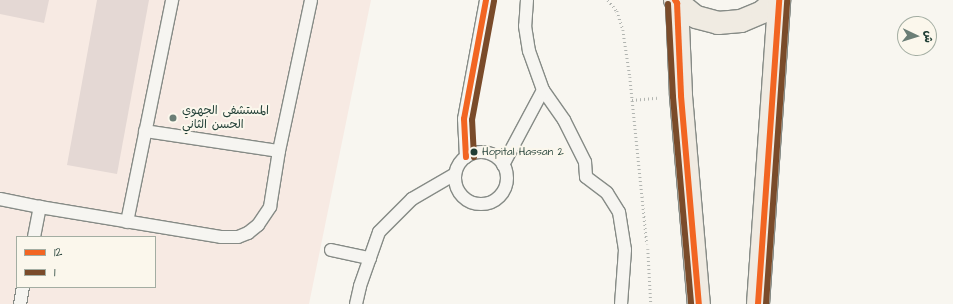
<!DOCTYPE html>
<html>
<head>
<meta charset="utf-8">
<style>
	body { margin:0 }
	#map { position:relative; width:953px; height:304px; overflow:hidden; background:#f8f6f0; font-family:"Architects Daughter","Playpen Sans Arabic",sans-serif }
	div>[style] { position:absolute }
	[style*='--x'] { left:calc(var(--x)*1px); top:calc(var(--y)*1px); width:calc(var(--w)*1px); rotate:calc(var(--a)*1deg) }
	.built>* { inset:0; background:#f7eae3 }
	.building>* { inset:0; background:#e4d8d4 }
	.path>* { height:2.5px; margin-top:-1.25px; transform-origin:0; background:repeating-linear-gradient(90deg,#b2b5b1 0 1px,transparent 0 4px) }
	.roads { filter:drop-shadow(1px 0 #868b86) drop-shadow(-1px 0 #868b86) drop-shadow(0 1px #868b86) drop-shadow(0 -1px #868b86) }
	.service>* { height:12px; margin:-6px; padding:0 6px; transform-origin:6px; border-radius:6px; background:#f6f5f1 }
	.service>.ring { margin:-6px; padding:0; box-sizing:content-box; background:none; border:12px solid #f6f5f1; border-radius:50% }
	.trunk>* { height:22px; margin:-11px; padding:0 11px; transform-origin:11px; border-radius:11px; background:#f0ebe2 }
	.bus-1>* { height:6px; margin:-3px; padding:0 3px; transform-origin:3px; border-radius:3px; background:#f26522 }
	.bus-2>* { height:6px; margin:-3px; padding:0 3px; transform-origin:3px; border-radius:3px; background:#7a4b2a }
	.dots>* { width:11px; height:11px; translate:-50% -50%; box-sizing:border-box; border:2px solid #fbf7ec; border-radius:50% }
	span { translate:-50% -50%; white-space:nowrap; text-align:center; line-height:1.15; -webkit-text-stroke:4px #fbf7ec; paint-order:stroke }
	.bus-label { font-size:11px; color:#1f3d34 }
	.left { translate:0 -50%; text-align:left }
	.poi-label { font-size:12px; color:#1f3d34 }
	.legend { position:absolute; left:16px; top:236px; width:140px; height:52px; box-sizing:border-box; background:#fbf7ec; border:1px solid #a3ada2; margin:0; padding:5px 7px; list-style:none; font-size:12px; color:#1f3d34 }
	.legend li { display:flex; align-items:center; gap:8px; height:20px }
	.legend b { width:20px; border:1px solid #a3ada2 }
	.north { position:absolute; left:897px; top:16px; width:40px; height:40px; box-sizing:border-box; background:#fbf7ec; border:1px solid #a3ada2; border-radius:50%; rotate:94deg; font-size:11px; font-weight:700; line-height:16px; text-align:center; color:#1f3d34 }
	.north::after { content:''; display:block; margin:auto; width:14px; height:18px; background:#6b7e76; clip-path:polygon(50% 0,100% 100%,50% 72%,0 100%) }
</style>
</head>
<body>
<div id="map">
	<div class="built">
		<div style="clip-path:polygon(evenodd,0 0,371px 0,309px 304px,0 304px,0 0,17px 237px,155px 237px,155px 287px,17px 287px,17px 237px)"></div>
	</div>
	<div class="building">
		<div style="clip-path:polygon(0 0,49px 0,44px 23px,0 14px)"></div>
		<div style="clip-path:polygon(97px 0,149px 0,117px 174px,67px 165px)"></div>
	</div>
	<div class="path">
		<div style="--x:608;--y:0;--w:14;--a:51"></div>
		<div style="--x:617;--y:11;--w:20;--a:72"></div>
		<div style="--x:623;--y:30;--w:48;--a:81.5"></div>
		<div style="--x:630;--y:77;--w:168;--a:84.2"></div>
		<div style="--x:632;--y:100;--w:25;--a:-5"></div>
		<div style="--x:648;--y:249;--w:55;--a:86.9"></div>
	</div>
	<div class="roads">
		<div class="service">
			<div style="--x:527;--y:0;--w:26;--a:94"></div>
			<div style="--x:525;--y:26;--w:25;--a:81"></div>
			<div style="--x:529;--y:51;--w:41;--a:70.3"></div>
			<div style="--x:543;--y:90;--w:37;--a:55"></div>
			<div style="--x:564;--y:120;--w:47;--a:63.4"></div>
			<div style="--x:585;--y:162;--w:15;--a:86"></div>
			<div style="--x:586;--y:177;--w:26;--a:37"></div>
			<div style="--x:607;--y:193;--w:22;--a:58"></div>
			<div style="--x:619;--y:212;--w:38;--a:81"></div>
			<div style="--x:625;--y:250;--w:54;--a:94.2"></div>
			<div style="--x:145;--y:131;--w:135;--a:8.5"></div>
			<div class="ring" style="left:455px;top:152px;width:40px;height:40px"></div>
			<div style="--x:466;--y:157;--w:38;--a:-93"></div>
			<div style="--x:464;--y:119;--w:121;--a:-79.5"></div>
			<div style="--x:503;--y:165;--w:85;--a:-61.9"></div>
			<div style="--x:0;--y:199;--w:41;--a:11.3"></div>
			<div style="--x:40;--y:207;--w:183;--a:9.4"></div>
			<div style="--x:221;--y:237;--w:17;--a:0"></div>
			<div style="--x:238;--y:237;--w:11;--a:-22"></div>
			<div style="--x:248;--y:233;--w:13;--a:-39"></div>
			<div style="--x:258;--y:225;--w:22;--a:-56"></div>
			<div style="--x:270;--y:207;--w:57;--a:-80.9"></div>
			<div style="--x:279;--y:151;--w:154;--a:-78"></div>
			<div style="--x:127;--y:222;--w:227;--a:-78.5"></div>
			<div style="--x:34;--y:237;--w:31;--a:-79"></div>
			<div style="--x:331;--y:250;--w:40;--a:12"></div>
			<div style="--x:20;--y:304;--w:17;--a:-80"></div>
			<div style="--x:356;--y:304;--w:18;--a:-77"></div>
			<div style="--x:360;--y:286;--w:57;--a:-70.6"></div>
			<div style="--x:379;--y:232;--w:47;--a:-45"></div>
			<div style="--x:412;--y:199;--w:50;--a:-30.2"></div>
		</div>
		<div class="trunk">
			<div style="--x:675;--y:0;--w:27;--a:39"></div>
			<div style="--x:696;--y:17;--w:23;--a:15"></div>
			<div style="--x:718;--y:23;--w:23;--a:-5"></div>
			<div style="--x:741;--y:21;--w:23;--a:-23"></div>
			<div style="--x:762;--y:12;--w:18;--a:-41"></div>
			<div style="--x:677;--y:3;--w:93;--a:87.5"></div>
			<div style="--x:681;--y:96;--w:209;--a:85.1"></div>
			<div style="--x:758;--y:304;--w:305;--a:-86"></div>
		</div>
	</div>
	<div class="bus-1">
		<div style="--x:675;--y:0;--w:4;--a:56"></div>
		<div style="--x:677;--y:3;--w:93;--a:87.5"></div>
		<div style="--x:681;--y:96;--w:209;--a:85.1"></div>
		<div style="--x:466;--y:157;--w:38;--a:-93"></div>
		<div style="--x:464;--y:119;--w:121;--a:-79.5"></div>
		<div style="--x:758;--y:304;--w:305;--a:-86"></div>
	</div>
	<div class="bus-2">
		<div style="--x:668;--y:4;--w:93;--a:86.9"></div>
		<div style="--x:673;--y:97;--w:208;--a:85"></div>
		<div style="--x:474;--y:157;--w:37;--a:-93"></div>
		<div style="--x:472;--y:120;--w:121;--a:-79.5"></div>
		<div style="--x:766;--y:304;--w:304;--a:-86"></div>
	</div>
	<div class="dots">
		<div style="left:173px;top:118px;background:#6b7e76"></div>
		<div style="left:474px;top:152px;background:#1f3d34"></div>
	</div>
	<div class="bus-label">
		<span class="left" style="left:482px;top:152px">Hopital Hassan 2</span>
	</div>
	<div class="poi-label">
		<span class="left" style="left:182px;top:118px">المستشفى الجهوي<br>الحسن الثاني</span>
	</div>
	<ul class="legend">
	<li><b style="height:5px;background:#f26522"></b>12</li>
	<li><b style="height:5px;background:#7a4b2a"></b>1</li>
	</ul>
	<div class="north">ش</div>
</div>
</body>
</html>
